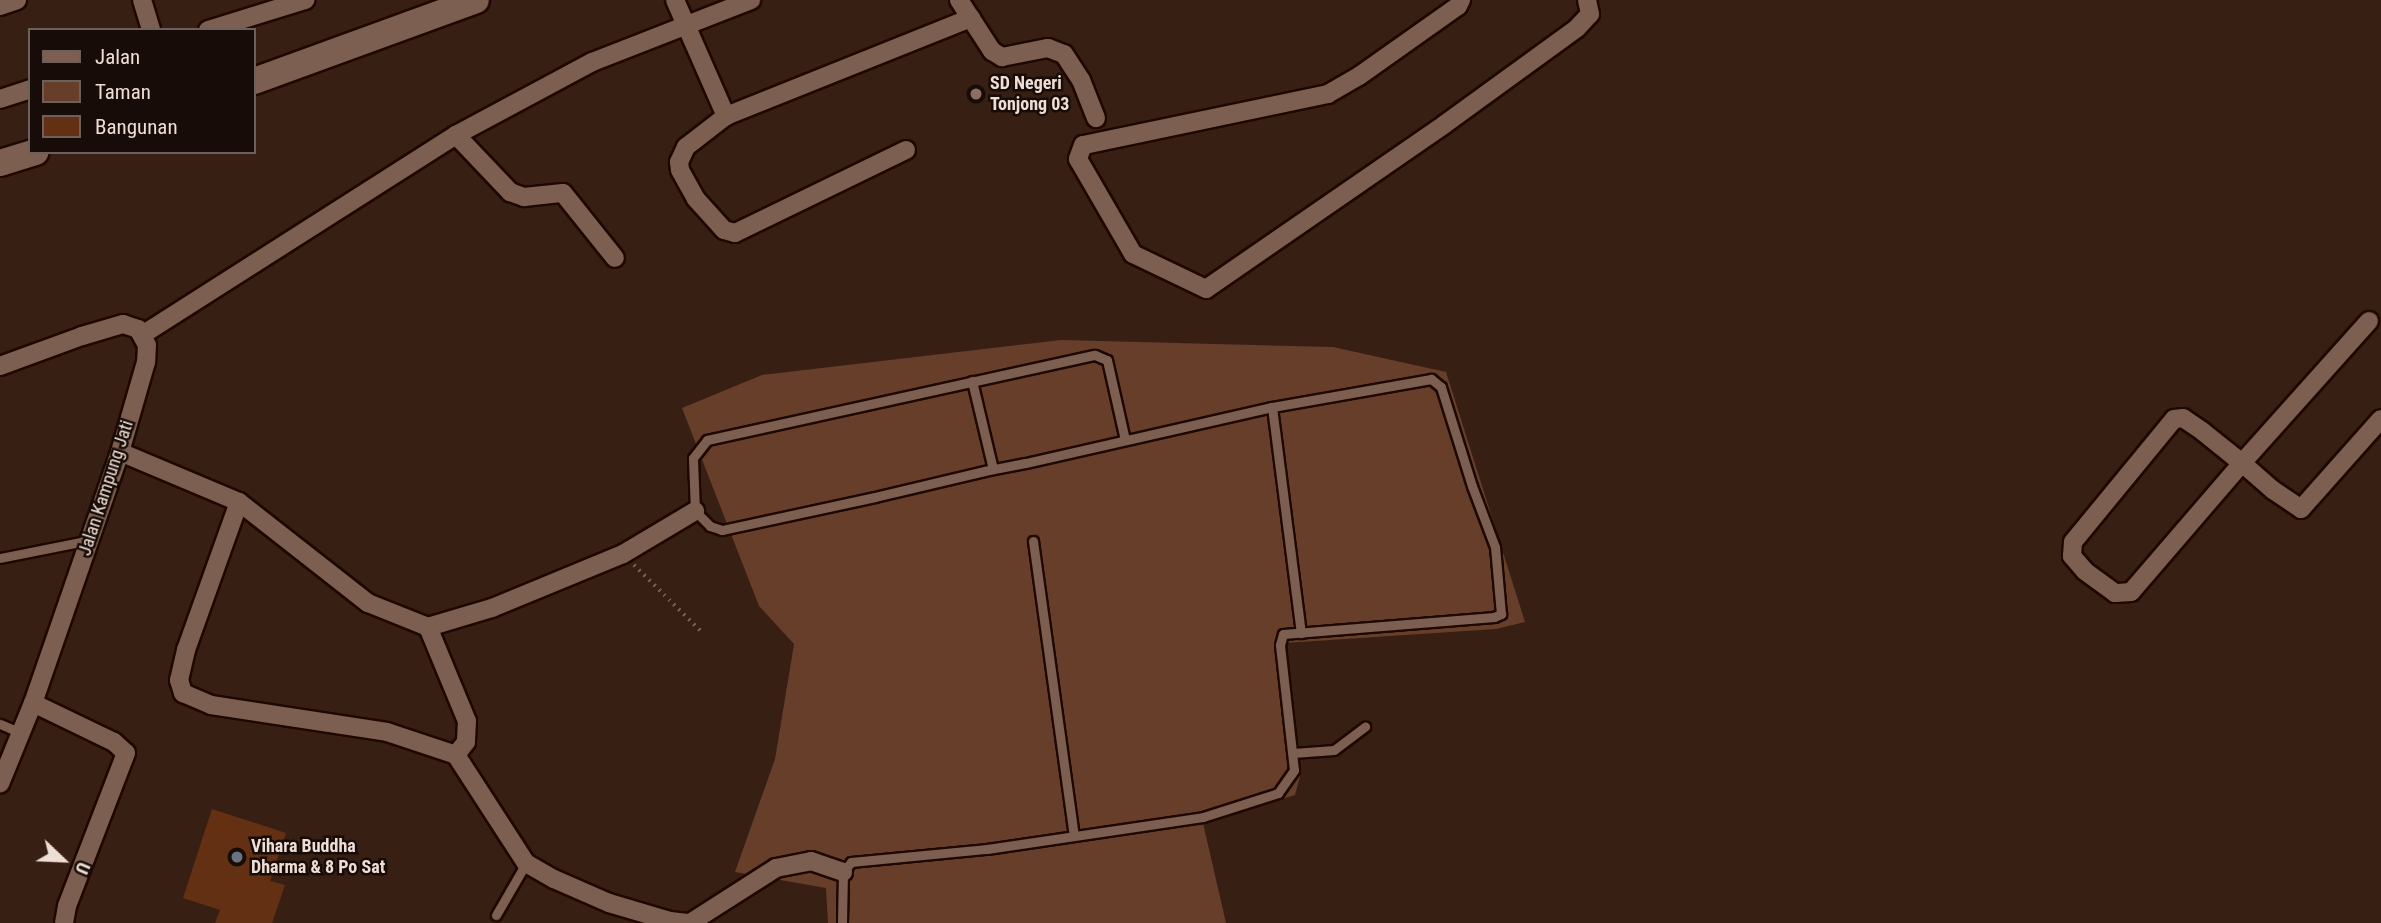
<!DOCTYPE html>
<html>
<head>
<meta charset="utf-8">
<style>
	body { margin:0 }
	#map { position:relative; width:2381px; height:923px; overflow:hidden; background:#381f13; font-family:"Roboto Condensed",sans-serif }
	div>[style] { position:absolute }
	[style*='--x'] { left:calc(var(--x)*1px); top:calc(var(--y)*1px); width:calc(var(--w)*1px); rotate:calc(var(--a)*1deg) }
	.green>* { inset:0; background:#663e2a }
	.building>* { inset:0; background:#633013 }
	.path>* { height:3.5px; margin-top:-1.75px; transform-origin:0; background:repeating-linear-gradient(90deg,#745d53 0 2px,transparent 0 7px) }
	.roads { filter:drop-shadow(2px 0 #1e0801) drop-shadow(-2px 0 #1e0801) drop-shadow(0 2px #1e0801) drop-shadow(0 -2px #1e0801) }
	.lane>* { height:9px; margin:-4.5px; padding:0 4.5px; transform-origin:4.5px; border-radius:4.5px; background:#7c5f50 }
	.street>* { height:18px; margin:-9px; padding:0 9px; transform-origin:9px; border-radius:9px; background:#7c5f50 }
	.secondary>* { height:26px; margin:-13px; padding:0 13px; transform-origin:13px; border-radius:13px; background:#7c5f50 }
	.dots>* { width:19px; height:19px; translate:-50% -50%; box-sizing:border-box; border:4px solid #170c07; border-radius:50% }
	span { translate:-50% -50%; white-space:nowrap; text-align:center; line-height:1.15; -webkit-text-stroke:5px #170c07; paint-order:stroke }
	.poi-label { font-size:18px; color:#efded6; font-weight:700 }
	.left { translate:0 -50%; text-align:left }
	.street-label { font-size:18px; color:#efded6 }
	.legend { position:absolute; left:28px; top:28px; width:228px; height:126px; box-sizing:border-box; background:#170c07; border:2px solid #6d605a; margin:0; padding:9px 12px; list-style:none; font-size:21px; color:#efded6 }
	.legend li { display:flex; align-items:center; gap:14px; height:35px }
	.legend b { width:35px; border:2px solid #6d605a }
	.north { position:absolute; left:28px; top:825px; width:70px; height:70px; -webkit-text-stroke:5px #170c07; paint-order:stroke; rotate:113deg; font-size:19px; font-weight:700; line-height:28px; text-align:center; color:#efded6 }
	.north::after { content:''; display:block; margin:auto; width:24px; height:32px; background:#efded6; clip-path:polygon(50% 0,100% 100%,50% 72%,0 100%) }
</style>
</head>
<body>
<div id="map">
	<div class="green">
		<div style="clip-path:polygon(1061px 340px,1333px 347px,1446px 372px,1525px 622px,1496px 629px,1285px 643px,1300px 776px,1295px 795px,1203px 823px,1226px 923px,828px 923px,826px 888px,735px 872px,775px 759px,794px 644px,759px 606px,682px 408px,762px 375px)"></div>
	</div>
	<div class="building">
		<div style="clip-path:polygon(212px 809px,286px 833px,270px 881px,285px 885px,272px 923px,215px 923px,220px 910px,183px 898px)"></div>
	</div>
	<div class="path">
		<div style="--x:634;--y:565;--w:95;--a:44.6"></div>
	</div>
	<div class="roads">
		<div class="lane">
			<div style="--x:972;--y:381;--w:90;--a:76.6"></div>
			<div style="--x:1272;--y:407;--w:228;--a:82.7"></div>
			<div style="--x:1033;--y:541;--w:297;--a:82.1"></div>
			<div style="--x:0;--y:558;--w:92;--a:-11.3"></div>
			<div style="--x:0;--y:724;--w:23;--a:23"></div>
			<div style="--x:1293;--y:753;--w:41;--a:-4.2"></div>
			<div style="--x:1334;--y:750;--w:39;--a:-37"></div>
			<div style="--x:496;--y:915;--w:60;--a:-60"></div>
			<div style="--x:842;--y:923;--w:51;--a:-88.9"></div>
			<div style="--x:843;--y:872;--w:13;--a:-51"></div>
			<div style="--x:851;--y:862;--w:137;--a:-5.5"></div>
			<div style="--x:987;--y:849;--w:218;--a:-8.4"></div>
			<div style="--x:1203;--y:817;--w:79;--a:-17.7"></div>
			<div style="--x:1278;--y:793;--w:28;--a:-55"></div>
			<div style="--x:1294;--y:770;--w:126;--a:-96.4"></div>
			<div style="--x:1280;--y:645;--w:11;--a:-75"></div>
			<div style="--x:1283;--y:634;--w:212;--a:-4.6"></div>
			<div style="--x:1494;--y:617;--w:8;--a:-23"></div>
			<div style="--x:1501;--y:614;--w:67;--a:-95.1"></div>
			<div style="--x:1495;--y:547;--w:65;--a:-110.7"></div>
			<div style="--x:1472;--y:486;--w:104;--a:-107.4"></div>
			<div style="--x:1441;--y:387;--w:13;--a:-141"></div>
			<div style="--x:1431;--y:379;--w:161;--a:170"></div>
			<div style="--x:1272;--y:407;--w:253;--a:167.2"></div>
			<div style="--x:1025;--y:463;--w:33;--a:169"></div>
			<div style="--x:993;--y:469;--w:121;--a:166.7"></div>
			<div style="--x:875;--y:497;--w:157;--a:167.8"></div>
			<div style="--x:722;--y:530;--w:13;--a:-162"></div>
			<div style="--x:710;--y:526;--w:21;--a:-135"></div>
			<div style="--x:695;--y:511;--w:53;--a:-92.2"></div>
			<div style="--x:693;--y:458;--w:23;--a:-52"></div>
			<div style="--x:707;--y:440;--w:397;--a:-12.4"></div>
			<div style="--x:1095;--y:355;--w:13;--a:23"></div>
			<div style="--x:1107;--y:360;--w:82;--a:77.3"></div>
		</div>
		<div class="street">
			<div style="--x:142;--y:0;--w:31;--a:73"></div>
			<div style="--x:675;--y:0;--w:127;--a:66.3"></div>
			<div style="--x:959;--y:0;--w:61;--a:57.1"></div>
			<div style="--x:992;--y:51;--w:12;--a:31"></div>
			<div style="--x:1002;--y:57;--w:47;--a:-11.1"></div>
			<div style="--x:1048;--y:48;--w:17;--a:21"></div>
			<div style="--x:1064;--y:54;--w:31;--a:57"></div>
			<div style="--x:1081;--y:80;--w:41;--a:68.5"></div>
			<div style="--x:1461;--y:0;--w:7;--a:117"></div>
			<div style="--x:1458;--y:6;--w:121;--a:144.7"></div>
			<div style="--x:1359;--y:76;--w:36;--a:150"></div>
			<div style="--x:1328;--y:94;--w:250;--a:168.2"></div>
			<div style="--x:1083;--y:145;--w:15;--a:110"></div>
			<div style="--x:1078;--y:159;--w:110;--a:59.9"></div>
			<div style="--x:1133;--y:254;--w:81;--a:25.6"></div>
			<div style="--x:1206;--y:289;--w:290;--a:-34.6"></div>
			<div style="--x:1445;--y:124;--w:163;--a:-36"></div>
			<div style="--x:1577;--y:28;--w:19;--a:-47"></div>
			<div style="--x:1590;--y:14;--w:14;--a:-102"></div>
			<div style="--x:0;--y:6;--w:18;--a:-19"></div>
			<div style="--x:208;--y:30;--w:102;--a:-17.2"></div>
			<div style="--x:0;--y:99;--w:32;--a:-18"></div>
			<div style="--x:456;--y:135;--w:79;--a:46.5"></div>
			<div style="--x:510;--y:192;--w:15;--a:20"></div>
			<div style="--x:524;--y:197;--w:39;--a:-6"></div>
			<div style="--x:563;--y:193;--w:83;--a:51.3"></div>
			<div style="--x:906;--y:150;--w:190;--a:154.1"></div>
			<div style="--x:735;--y:233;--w:11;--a:-165"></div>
			<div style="--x:724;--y:230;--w:42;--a:-132.1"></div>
			<div style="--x:696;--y:199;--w:33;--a:-119"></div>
			<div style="--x:680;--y:170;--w:8;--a:-97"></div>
			<div style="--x:679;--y:162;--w:17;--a:-65"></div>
			<div style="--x:686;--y:147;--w:51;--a:-37.8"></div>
			<div style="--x:726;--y:116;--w:264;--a:-21.8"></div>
			<div style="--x:2369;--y:321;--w:191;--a:131.8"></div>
			<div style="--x:2242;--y:463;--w:170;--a:130.7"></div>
			<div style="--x:2131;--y:592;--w:16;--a:176"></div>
			<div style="--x:2115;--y:593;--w:37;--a:-144"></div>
			<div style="--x:2085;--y:571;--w:20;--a:-131"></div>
			<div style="--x:2072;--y:556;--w:14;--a:-86"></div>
			<div style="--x:2073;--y:542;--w:159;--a:-50.6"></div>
			<div style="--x:2174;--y:419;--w:9;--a:-6"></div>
			<div style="--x:2183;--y:418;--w:23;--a:34"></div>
			<div style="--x:2202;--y:431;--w:51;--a:38.7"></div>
			<div style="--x:2242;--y:463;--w:41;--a:41.1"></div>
			<div style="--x:2273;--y:490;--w:34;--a:34"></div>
			<div style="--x:2301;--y:509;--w:120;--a:-48.4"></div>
			<div style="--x:142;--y:335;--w:372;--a:-32.5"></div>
			<div style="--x:456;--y:135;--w:154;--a:-28.2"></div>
			<div style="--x:592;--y:62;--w:171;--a:-21.3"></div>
			<div style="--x:0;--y:366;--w:87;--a:-20.1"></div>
			<div style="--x:82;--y:336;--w:43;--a:-16.3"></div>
			<div style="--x:123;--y:324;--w:16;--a:18"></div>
			<div style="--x:138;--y:329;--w:18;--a:61"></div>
			<div style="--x:147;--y:345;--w:17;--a:93"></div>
			<div style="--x:146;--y:362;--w:94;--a:106.1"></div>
			<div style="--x:120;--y:452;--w:266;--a:109.1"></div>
			<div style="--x:33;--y:703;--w:87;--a:112.2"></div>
			<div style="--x:120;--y:452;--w:129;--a:22.8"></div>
			<div style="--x:239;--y:502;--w:157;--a:109.7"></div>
			<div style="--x:186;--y:650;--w:31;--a:103"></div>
			<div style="--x:179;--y:680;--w:14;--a:73"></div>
			<div style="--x:183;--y:693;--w:30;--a:23"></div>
			<div style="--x:211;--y:705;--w:178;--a:8.7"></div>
			<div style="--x:387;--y:732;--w:73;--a:18.4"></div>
			<div style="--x:239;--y:502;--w:164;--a:38.1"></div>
			<div style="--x:368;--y:603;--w:65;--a:21.8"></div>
			<div style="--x:428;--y:627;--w:67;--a:-16.5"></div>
			<div style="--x:492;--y:608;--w:142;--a:-22.4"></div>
			<div style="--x:623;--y:554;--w:84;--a:-30.8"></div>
			<div style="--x:428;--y:627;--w:102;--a:67.5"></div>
			<div style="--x:467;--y:721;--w:21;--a:93"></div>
			<div style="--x:466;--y:742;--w:16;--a:128"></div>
			<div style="--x:456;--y:755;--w:129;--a:57.1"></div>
			<div style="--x:526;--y:863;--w:32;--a:30"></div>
			<div style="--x:554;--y:879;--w:60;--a:23.6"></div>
			<div style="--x:609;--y:903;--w:64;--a:16.4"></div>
			<div style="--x:670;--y:921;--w:20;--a:6"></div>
			<div style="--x:690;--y:923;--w:102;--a:-32.6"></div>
			<div style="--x:776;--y:868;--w:36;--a:-11"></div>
			<div style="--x:811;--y:861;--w:34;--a:19"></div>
			<div style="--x:33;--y:703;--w:90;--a:25.7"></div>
			<div style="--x:114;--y:742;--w:16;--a:43"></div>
			<div style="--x:126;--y:753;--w:164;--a:111.1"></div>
			<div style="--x:67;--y:906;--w:17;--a:100"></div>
		</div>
		<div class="secondary">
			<div style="--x:254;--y:81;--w:236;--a:-20"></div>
			<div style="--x:0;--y:163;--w:37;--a:-17"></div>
		</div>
	</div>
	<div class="dots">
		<div style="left:976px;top:94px;background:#8d6e63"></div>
		<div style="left:237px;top:857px;background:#6b7280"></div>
	</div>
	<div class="poi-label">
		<span class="left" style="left:990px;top:94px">SD Negeri<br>Tonjong 03</span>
		<span class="left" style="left:251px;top:857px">Vihara Buddha<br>Dharma &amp; 8 Po Sat</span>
	</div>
	<div class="street-label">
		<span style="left:106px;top:488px;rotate:-72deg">Jalan Kampung Jati</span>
	</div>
	<ul class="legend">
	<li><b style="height:9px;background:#7c5f50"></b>Jalan</li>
	<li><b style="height:19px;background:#663e2a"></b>Taman</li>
	<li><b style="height:19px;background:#633013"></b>Bangunan</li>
	</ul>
	<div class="north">U</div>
</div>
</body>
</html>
